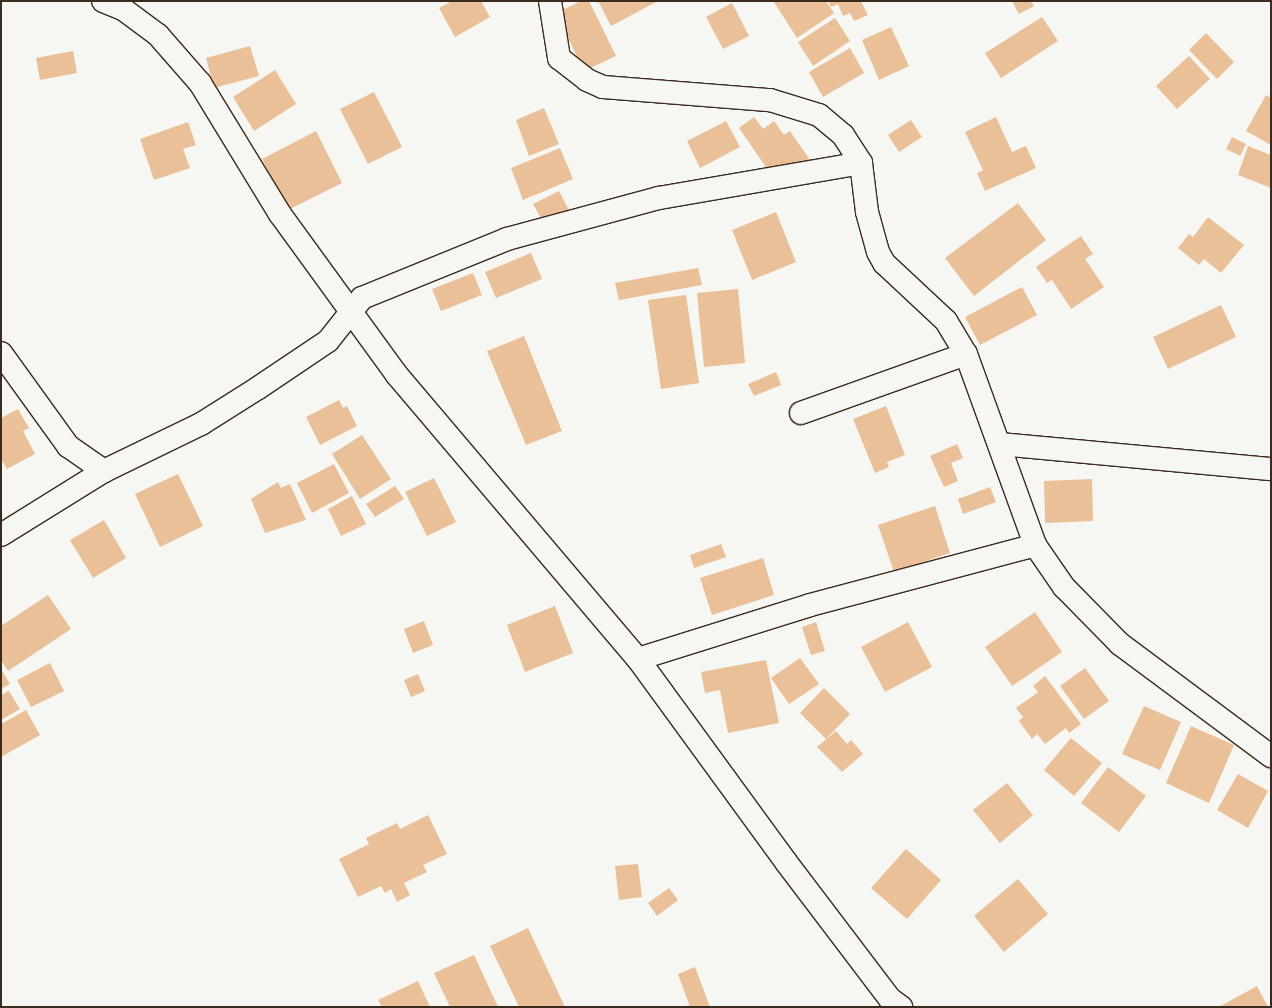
<!DOCTYPE html>
<html>
<head>
<meta charset="utf-8">
<style>
	body { margin:0 }
	#map { position:relative; width:1272px; height:1008px; overflow:hidden; background:#f6f6f2; font-family:Kalam,sans-serif }
	div>[style] { position:absolute }
	[style*='--x'] { left:calc(var(--x)*1px); top:calc(var(--y)*1px); width:calc(var(--w)*1px); rotate:calc(var(--a)*1deg) }
	.building>* { inset:0; background:#eac099 }
	.roads { filter:drop-shadow(1px 0 #3b2a1e) drop-shadow(-1px 0 #3b2a1e) drop-shadow(0 1px #3b2a1e) drop-shadow(0 -1px #3b2a1e) }
	.minor>* { height:22px; margin:-11px; padding:0 11px; transform-origin:11px; border-radius:11px; background:#f6f6f2 }
	span { translate:-50% -50%; white-space:nowrap; text-align:center; line-height:1.15; -webkit-text-stroke:5px #f6f6f2; paint-order:stroke }
	.frame { position:absolute; inset:0; border:2px solid #3b2a1e; pointer-events:none }
</style>
</head>
<body>
<div id="map">
	<div class="building">
		<div style="clip-path:polygon(452px 1px,481px 1px,490px 17px,455px 37px,439px 8px)"></div>
		<div style="clip-path:polygon(581px 1px,589px 1px,616px 56px,584px 71px,556px 13px)"></div>
		<div style="clip-path:polygon(598px 1px,658px 1px,611px 26px)"></div>
		<div style="clip-path:polygon(826px 1px,834px 13px,797px 38px,774px 2px)"></div>
		<div style="clip-path:polygon(828px 1px,861px 1px,868px 15px,854px 21px,850px 13px,843px 16px,838px 4px,831px 7px)"></div>
		<div style="clip-path:polygon(1012px 1px,1031px 1px,1034px 6px,1019px 14px)"></div>
		<div style="clip-path:polygon(732px 3px,749px 36px,723px 49px,706px 17px)"></div>
		<div style="clip-path:polygon(1042px 17px,1058px 41px,1001px 78px,985px 53px)"></div>
		<div style="clip-path:polygon(835px 18px,850px 41px,813px 66px,798px 42px)"></div>
		<div style="clip-path:polygon(891px 27px,909px 66px,879px 80px,862px 40px)"></div>
		<div style="clip-path:polygon(1206px 33px,1234px 62px,1217px 79px,1189px 50px)"></div>
		<div style="clip-path:polygon(250px 46px,259px 76px,214px 88px,206px 58px)"></div>
		<div style="clip-path:polygon(850px 48px,864px 73px,823px 97px,809px 72px)"></div>
		<div style="clip-path:polygon(73px 51px,77px 73px,40px 80px,36px 58px)"></div>
		<div style="clip-path:polygon(1189px 56px,1210px 79px,1177px 109px,1156px 86px)"></div>
		<div style="clip-path:polygon(275px 70px,296px 104px,254px 131px,233px 97px)"></div>
		<div style="clip-path:polygon(374px 92px,402px 147px,368px 164px,340px 109px)"></div>
		<div style="clip-path:polygon(1266px 95px,1271px 98px,1271px 145px,1246px 131px)"></div>
		<div style="clip-path:polygon(544px 108px,559px 144px,529px 156px,516px 120px)"></div>
		<div style="clip-path:polygon(754px 117px,763px 129px,774px 121px,784px 135px,790px 131px,810px 160px,777px 183px,739px 128px)"></div>
		<div style="clip-path:polygon(996px 117px,1012px 152px,1026px 146px,1036px 168px,985px 191px,977px 173px,983px 170px,965px 132px)"></div>
		<div style="clip-path:polygon(911px 120px,922px 137px,899px 152px,888px 135px)"></div>
		<div style="clip-path:polygon(726px 121px,740px 147px,700px 168px,687px 141px)"></div>
		<div style="clip-path:polygon(188px 122px,196px 145px,183px 149px,190px 168px,154px 180px,140px 139px)"></div>
		<div style="clip-path:polygon(316px 131px,342px 183px,288px 210px,262px 159px)"></div>
		<div style="clip-path:polygon(1232px 137px,1246px 144px,1240px 156px,1226px 149px)"></div>
		<div style="clip-path:polygon(1248px 146px,1271px 155px,1271px 188px,1238px 175px)"></div>
		<div style="clip-path:polygon(560px 148px,573px 179px,523px 200px,511px 168px)"></div>
		<div style="clip-path:polygon(559px 191px,573px 218px,548px 231px,533px 204px)"></div>
		<div style="clip-path:polygon(1018px 203px,1046px 240px,974px 296px,945px 258px)"></div>
		<div style="clip-path:polygon(776px 212px,796px 262px,752px 280px,732px 230px)"></div>
		<div style="clip-path:polygon(1208px 217px,1244px 245px,1221px 273px,1204px 259px,1199px 265px,1178px 248px,1189px 234px,1193px 237px)"></div>
		<div style="clip-path:polygon(1081px 236px,1093px 254px,1085px 259px,1104px 287px,1071px 309px,1052px 280px,1047px 283px,1036px 267px)"></div>
		<div style="clip-path:polygon(531px 253px,542px 279px,496px 298px,485px 272px)"></div>
		<div style="clip-path:polygon(698px 268px,702px 285px,619px 300px,615px 283px)"></div>
		<div style="clip-path:polygon(473px 273px,482px 295px,441px 311px,432px 289px)"></div>
		<div style="clip-path:polygon(1022px 287px,1037px 315px,980px 345px,965px 317px)"></div>
		<div style="clip-path:polygon(738px 289px,745px 363px,704px 367px,697px 293px)"></div>
		<div style="clip-path:polygon(686px 295px,699px 383px,661px 389px,648px 300px)"></div>
		<div style="clip-path:polygon(1221px 305px,1236px 337px,1168px 369px,1153px 337px)"></div>
		<div style="clip-path:polygon(524px 336px,562px 431px,526px 445px,487px 351px)"></div>
		<div style="clip-path:polygon(776px 372px,781px 385px,754px 396px,748px 384px)"></div>
		<div style="clip-path:polygon(339px 400px,343px 408px,347px 406px,357px 426px,320px 445px,306px 417px)"></div>
		<div style="clip-path:polygon(886px 406px,905px 455px,887px 462px,889px 467px,875px 473px,853px 419px)"></div>
		<div style="clip-path:polygon(18px 409px,29px 428px,23px 431px,35px 454px,7px 469px,1px 459px,1px 418px)"></div>
		<div style="clip-path:polygon(362px 435px,391px 479px,360px 499px,332px 454px)"></div>
		<div style="clip-path:polygon(957px 444px,963px 458px,951px 463px,958px 481px,944px 487px,930px 456px)"></div>
		<div style="clip-path:polygon(334px 464px,349px 493px,312px 513px,297px 483px)"></div>
		<div style="clip-path:polygon(178px 474px,203px 526px,160px 547px,135px 494px)"></div>
		<div style="clip-path:polygon(434px 478px,456px 522px,427px 536px,405px 492px)"></div>
		<div style="clip-path:polygon(1092px 479px,1093px 521px,1045px 523px,1044px 481px)"></div>
		<div style="clip-path:polygon(278px 482px,281px 488px,290px 484px,306px 520px,265px 533px,251px 499px)"></div>
		<div style="clip-path:polygon(395px 486px,404px 499px,375px 517px,366px 504px)"></div>
		<div style="clip-path:polygon(990px 487px,996px 502px,963px 514px,958px 499px)"></div>
		<div style="clip-path:polygon(352px 496px,366px 524px,341px 536px,328px 509px)"></div>
		<div style="clip-path:polygon(935px 506px,950px 553px,894px 572px,878px 525px)"></div>
		<div style="clip-path:polygon(104px 520px,126px 558px,93px 578px,70px 540px)"></div>
		<div style="clip-path:polygon(721px 544px,726px 557px,694px 568px,690px 555px)"></div>
		<div style="clip-path:polygon(763px 558px,774px 595px,712px 615px,700px 578px)"></div>
		<div style="clip-path:polygon(48px 595px,71px 629px,8px 671px,1px 660px,1px 626px)"></div>
		<div style="clip-path:polygon(555px 606px,573px 653px,525px 672px,507px 625px)"></div>
		<div style="clip-path:polygon(1035px 612px,1062px 652px,1012px 686px,985px 647px)"></div>
		<div style="clip-path:polygon(424px 621px,433px 645px,413px 653px,404px 629px)"></div>
		<div style="clip-path:polygon(816px 622px,825px 651px,811px 655px,802px 627px)"></div>
		<div style="clip-path:polygon(908px 622px,932px 667px,885px 692px,861px 647px)"></div>
		<div style="clip-path:polygon(800px 658px,819px 684px,789px 704px,771px 678px)"></div>
		<div style="clip-path:polygon(766px 660px,779px 723px,728px 733px,720px 690px,705px 693px,701px 672px)"></div>
		<div style="clip-path:polygon(50px 663px,64px 691px,31px 707px,17px 680px)"></div>
		<div style="clip-path:polygon(1085px 668px,1109px 701px,1084px 719px,1060px 686px)"></div>
		<div style="clip-path:polygon(1px 669px,10px 684px,1px 689px)"></div>
		<div style="clip-path:polygon(418px 674px,425px 691px,411px 697px,404px 680px)"></div>
		<div style="clip-path:polygon(1045px 676px,1081px 724px,1069px 733px,1066px 728px,1045px 744px,1037px 734px,1032px 739px,1019px 721px,1023px 717px,1016px 708px,1038px 692px,1033px 686px)"></div>
		<div style="clip-path:polygon(824px 688px,850px 714px,826px 739px,800px 713px)"></div>
		<div style="clip-path:polygon(9px 691px,20px 709px,1px 720px,1px 695px)"></div>
		<div style="clip-path:polygon(1144px 706px,1181px 722px,1160px 770px,1122px 754px)"></div>
		<div style="clip-path:polygon(26px 710px,40px 735px,1px 757px,1px 724px)"></div>
		<div style="clip-path:polygon(1191px 726px,1234px 745px,1209px 803px,1166px 783px)"></div>
		<div style="clip-path:polygon(836px 731px,847px 744px,851px 740px,863px 754px,842px 772px,817px 747px)"></div>
		<div style="clip-path:polygon(1071px 738px,1102px 763px,1074px 796px,1044px 770px)"></div>
		<div style="clip-path:polygon(1108px 767px,1146px 796px,1119px 832px,1081px 803px)"></div>
		<div style="clip-path:polygon(1238px 774px,1268px 791px,1248px 828px,1217px 810px)"></div>
		<div style="clip-path:polygon(1007px 783px,1033px 815px,1000px 843px,973px 810px)"></div>
		<div style="clip-path:polygon(428px 815px,447px 854px,423px 865px,427px 872px,404px 883px,410px 895px,397px 902px,391px 889px,385px 893px,381px 886px,358px 897px,339px 859px,369px 844px,366px 838px,397px 823px,400px 829px)"></div>
		<div style="clip-path:polygon(906px 849px,941px 880px,907px 919px,871px 888px)"></div>
		<div style="clip-path:polygon(638px 864px,642px 897px,619px 900px,615px 866px)"></div>
		<div style="clip-path:polygon(1018px 879px,1048px 914px,1004px 952px,974px 916px)"></div>
		<div style="clip-path:polygon(669px 888px,678px 900px,657px 916px,648px 903px)"></div>
		<div style="clip-path:polygon(528px 928px,565px 1007px,519px 1007px,490px 946px)"></div>
		<div style="clip-path:polygon(474px 955px,498px 1007px,450px 1007px,434px 973px)"></div>
		<div style="clip-path:polygon(695px 967px,710px 1007px,690px 1007px,678px 974px)"></div>
		<div style="clip-path:polygon(418px 981px,430px 1007px,382px 1007px,378px 1000px)"></div>
		<div style="clip-path:polygon(1257px 986px,1268px 1007px,1219px 1007px)"></div>
	</div>
	<div class="roads">
		<div class="minor">
			<div style="--x:103;--y:1;--w:22;--a:22"></div>
			<div style="--x:123;--y:9;--w:44;--a:36.6"></div>
			<div style="--x:158;--y:35;--w:64;--a:48.8"></div>
			<div style="--x:200;--y:83;--w:153;--a:58.6"></div>
			<div style="--x:280;--y:214;--w:199;--a:54"></div>
			<div style="--x:397;--y:375;--w:372;--a:49.7"></div>
			<div style="--x:638;--y:659;--w:251;--a:53.9"></div>
			<div style="--x:786;--y:862;--w:172;--a:52.8"></div>
			<div style="--x:890;--y:999;--w:14;--a:36"></div>
			<div style="--x:550;--y:1;--w:58;--a:81"></div>
			<div style="--x:559;--y:58;--w:36;--a:38"></div>
			<div style="--x:587;--y:80;--w:17;--a:24"></div>
			<div style="--x:603;--y:87;--w:168;--a:4.5"></div>
			<div style="--x:770;--y:100;--w:51;--a:17"></div>
			<div style="--x:819;--y:115;--w:31;--a:40"></div>
			<div style="--x:843;--y:135;--w:33;--a:57"></div>
			<div style="--x:861;--y:163;--w:49;--a:83"></div>
			<div style="--x:867;--y:212;--w:41;--a:74.6"></div>
			<div style="--x:878;--y:252;--w:13;--a:61"></div>
			<div style="--x:884;--y:263;--w:85;--a:43.1"></div>
			<div style="--x:946;--y:321;--w:39;--a:59"></div>
			<div style="--x:966;--y:354;--w:203;--a:70.1"></div>
			<div style="--x:1035;--y:545;--w:51;--a:55.4"></div>
			<div style="--x:1064;--y:587;--w:80;--a:45.5"></div>
			<div style="--x:1120;--y:644;--w:188;--a:36.6"></div>
			<div style="--x:1;--y:353;--w:115;--a:54.2"></div>
			<div style="--x:68;--y:446;--w:44;--a:34.8"></div>
			<div style="--x:801;--y:413;--w:175;--a:-19.7"></div>
			<div style="--x:1000;--y:444;--w:272;--a:5.3"></div>
			<div style="--x:1;--y:535;--w:121;--a:-31.9"></div>
			<div style="--x:104;--y:471;--w:108;--a:-25.9"></div>
			<div style="--x:201;--y:424;--w:67;--a:-32.3"></div>
			<div style="--x:258;--y:388;--w:84;--a:-33.9"></div>
			<div style="--x:328;--y:341;--w:55;--a:-51.7"></div>
			<div style="--x:362;--y:298;--w:157;--a:-22.1"></div>
			<div style="--x:507;--y:239;--w:157;--a:-15.1"></div>
			<div style="--x:659;--y:198;--w:205;--a:-9.8"></div>
			<div style="--x:638;--y:659;--w:180;--a:-17.4"></div>
			<div style="--x:810;--y:605;--w:233;--a:-14.9"></div>
		</div>
	</div>
	<div class="frame"></div>
</div>
</body>
</html>
